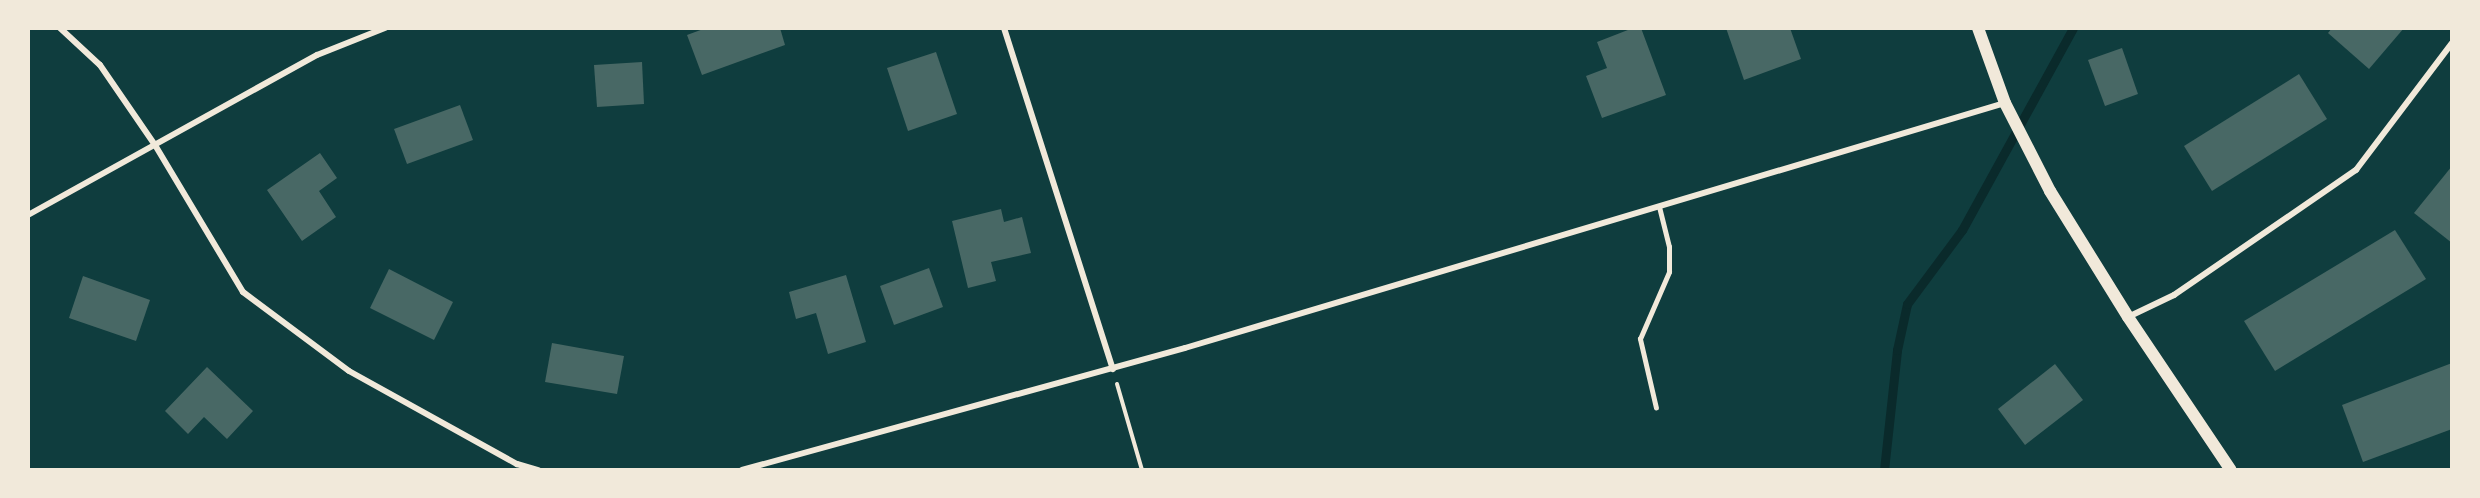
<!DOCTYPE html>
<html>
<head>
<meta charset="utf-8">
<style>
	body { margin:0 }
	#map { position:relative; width:2480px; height:498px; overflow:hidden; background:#0f3d3e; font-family:Quicksand,sans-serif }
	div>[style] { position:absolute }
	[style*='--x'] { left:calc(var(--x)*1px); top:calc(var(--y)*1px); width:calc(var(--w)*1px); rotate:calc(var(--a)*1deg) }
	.stream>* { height:9px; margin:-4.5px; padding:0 4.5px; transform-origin:4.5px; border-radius:4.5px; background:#0a2a2b }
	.building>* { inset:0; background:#486865 }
	.path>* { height:4px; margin:-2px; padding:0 2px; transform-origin:2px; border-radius:2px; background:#f1e9da }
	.service>* { height:4.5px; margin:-2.25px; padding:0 2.25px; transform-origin:2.25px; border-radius:2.25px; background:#f1e9da }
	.minor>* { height:6px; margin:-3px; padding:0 3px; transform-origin:3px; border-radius:3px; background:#f1e9da }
	.secondary>* { height:12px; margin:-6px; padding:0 6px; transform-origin:6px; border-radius:6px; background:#f1e9da }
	span { translate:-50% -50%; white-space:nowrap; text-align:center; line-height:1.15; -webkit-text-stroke:4.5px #f1e9da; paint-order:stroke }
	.frame { position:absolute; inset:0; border:30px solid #f1e9da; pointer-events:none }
</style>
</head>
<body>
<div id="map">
	<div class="stream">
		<div style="--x:1884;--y:470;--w:121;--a:-83.8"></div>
		<div style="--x:1897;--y:350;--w:47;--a:-77.7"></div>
		<div style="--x:1907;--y:304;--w:92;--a:-53.4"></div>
		<div style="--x:1962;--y:230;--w:230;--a:-61.2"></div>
	</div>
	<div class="building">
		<div style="clip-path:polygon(706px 28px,780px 28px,785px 45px,702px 75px,687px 35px)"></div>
		<div style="clip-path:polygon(1633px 28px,1641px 28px,1666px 95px,1602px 118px,1586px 76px,1607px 68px,1597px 42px)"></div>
		<div style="clip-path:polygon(1726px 28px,1790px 28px,1801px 59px,1744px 80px)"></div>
		<div style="clip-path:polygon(2332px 28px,2404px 28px,2369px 69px,2328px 33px)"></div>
		<div style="clip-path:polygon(2122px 48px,2138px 94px,2105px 106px,2088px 60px)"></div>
		<div style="clip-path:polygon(936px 52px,957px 114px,908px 131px,887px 68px)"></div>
		<div style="clip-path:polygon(642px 62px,644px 104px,597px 107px,594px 65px)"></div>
		<div style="clip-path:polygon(2299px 74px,2327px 119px,2212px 191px,2184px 146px)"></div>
		<div style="clip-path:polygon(460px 105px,473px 140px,407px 164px,394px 129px)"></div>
		<div style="clip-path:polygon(320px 153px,337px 178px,319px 191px,336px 217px,302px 241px,267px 190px)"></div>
		<div style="clip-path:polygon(2452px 166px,2452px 243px,2414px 213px)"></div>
		<div style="clip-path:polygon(1001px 209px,1004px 222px,1022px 217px,1031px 253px,991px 262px,996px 281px,968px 288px,952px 221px)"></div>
		<div style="clip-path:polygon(2395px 230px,2426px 279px,2275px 371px,2244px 321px)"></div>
		<div style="clip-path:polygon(929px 268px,943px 307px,894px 325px,880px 286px)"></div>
		<div style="clip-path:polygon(389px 269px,453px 302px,434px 340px,370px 308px)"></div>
		<div style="clip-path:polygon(846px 275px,866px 342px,828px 354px,816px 313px,796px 319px,789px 292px)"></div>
		<div style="clip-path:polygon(83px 276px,150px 300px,136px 341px,69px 318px)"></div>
		<div style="clip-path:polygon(552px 343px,624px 356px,617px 394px,545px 382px)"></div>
		<div style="clip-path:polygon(2452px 363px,2452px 429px,2363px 462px,2342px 405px)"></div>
		<div style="clip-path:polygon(2055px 364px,2083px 400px,2025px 445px,1998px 409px)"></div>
		<div style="clip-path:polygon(207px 367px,253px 411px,227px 439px,204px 417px,188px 434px,165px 411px)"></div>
	</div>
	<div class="path">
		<div style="--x:1117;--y:384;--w:90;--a:73.8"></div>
	</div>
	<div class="service">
		<div style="--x:1656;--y:408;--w:71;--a:-103.1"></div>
		<div style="--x:1640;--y:339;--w:73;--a:-66.6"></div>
		<div style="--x:1669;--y:272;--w:25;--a:-90"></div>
		<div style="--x:1669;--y:247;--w:41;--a:-104"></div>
	</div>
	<div class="minor">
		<div style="--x:60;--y:28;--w:54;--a:42.8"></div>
		<div style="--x:100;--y:65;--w:97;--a:55.5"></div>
		<div style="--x:155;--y:145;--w:171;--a:59.1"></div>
		<div style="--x:243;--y:292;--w:132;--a:36.7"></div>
		<div style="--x:349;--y:371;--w:192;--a:29"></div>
		<div style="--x:517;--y:464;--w:22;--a:16"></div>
		<div style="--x:1004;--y:28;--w:358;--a:72.3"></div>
		<div style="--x:28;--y:215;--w:330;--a:-29"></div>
		<div style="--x:317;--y:55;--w:73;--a:-21.7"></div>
		<div style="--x:2128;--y:317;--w:51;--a:-25.6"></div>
		<div style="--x:2174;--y:295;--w:221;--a:-34.5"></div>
		<div style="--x:2356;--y:170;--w:159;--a:-52.9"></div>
		<div style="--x:742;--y:470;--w:459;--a:-15.4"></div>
		<div style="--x:1185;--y:348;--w:856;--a:-16.64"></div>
	</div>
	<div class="secondary">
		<div style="--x:1978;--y:28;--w:80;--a:70.2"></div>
		<div style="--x:2005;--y:103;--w:99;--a:62.9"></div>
		<div style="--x:2050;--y:191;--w:148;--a:58.2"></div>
		<div style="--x:2128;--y:317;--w:184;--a:56.1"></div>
	</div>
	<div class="frame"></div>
</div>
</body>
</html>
